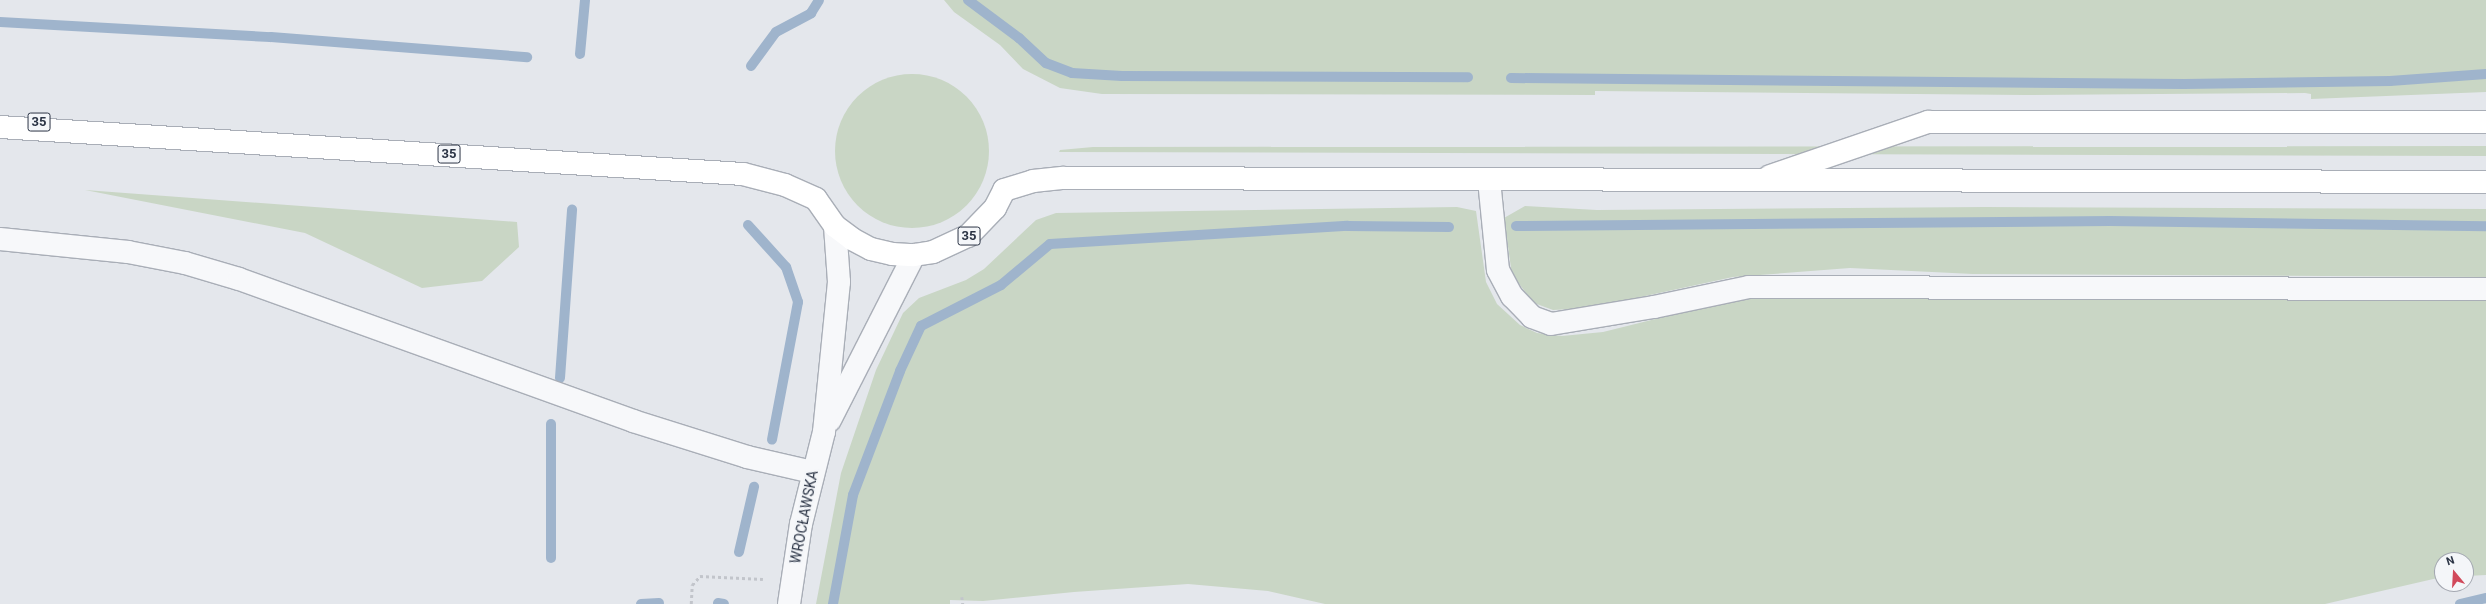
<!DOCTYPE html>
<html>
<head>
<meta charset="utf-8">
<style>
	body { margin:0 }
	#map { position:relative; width:2486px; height:604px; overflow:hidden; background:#e4e7ec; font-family:Roboto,sans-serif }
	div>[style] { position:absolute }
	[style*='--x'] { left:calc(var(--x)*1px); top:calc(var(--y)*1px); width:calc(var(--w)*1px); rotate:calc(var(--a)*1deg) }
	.green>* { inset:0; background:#c9d6c5 }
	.round { border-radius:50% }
	.stream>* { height:10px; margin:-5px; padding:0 5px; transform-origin:5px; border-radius:5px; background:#9fb4cc }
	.path>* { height:2.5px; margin-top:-1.25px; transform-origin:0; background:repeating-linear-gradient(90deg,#c2c5cb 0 3px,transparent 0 6px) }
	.roads { filter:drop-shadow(1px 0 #a9aeb7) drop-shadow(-1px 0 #a9aeb7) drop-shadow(0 1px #a9aeb7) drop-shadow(0 -1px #a9aeb7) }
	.minor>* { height:22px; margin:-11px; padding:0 11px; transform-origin:11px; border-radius:11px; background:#f7f8fa }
	.major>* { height:22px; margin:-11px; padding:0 11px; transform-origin:11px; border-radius:11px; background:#fff }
	.highway>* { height:22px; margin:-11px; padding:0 11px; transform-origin:11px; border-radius:11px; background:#fff }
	span { translate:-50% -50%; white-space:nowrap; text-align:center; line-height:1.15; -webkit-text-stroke:4px #f4f6f9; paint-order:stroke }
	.shield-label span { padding:1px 3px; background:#f4f6f9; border:1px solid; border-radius:3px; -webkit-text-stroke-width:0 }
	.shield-label { font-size:13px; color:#2b3445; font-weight:700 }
	.street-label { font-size:14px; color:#2b3445 }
	.north { position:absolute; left:2434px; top:552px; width:40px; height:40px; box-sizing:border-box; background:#f4f6f9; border:1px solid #a4a8b1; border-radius:50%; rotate:342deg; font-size:11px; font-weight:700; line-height:16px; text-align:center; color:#2b3445 }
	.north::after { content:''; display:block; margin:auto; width:14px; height:18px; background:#d1495b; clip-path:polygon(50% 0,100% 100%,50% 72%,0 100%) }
</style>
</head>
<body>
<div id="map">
	<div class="green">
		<div style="clip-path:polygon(944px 0,2486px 0,2486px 92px,2311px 99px,2311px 94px,2305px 93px,2025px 95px,1595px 91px,1595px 95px,1102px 94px,1060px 88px,1023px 69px,1000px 45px,954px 12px)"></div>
		<div class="round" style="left:835px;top:74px;width:154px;height:154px"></div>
		<div style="clip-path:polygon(2486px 146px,2486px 156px,1059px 152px,1060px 150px,1093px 147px)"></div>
		<div style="clip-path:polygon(85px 190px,517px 222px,519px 247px,482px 281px,422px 288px,305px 233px)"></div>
		<div style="clip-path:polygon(1525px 206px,1597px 210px,1985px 207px,2486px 209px,2486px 277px,1973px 274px,1850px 268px,1733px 277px,1590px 308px,1553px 310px,1534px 303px,1512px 275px,1504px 218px)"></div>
		<div style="clip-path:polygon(1457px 207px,1476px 211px,1486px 282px,1497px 304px,1520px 325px,1537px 333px,1562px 336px,1603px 332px,1724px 302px,1776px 296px,2486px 293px,2486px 575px,2466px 576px,2466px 560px,2442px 560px,2442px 577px,2325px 604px,1325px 604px,1268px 591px,1188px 584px,1074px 592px,983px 601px,950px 600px,950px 604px,816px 604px,841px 473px,876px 370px,903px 313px,919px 298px,966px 280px,984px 269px,1036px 220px,1056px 213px)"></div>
	</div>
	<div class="stream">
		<div style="--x:968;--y:0;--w:64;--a:36.7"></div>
		<div style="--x:1019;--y:38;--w:37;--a:43"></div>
		<div style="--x:1046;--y:63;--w:28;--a:21"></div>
		<div style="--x:1072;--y:73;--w:50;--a:3.4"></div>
		<div style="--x:1122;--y:76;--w:346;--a:0.2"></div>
		<div style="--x:0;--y:22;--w:271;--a:3.2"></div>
		<div style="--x:271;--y:37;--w:257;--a:4.5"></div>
		<div style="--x:580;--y:54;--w:54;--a:-84.7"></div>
		<div style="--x:751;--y:66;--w:42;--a:-53.7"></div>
		<div style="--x:776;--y:32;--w:40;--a:-28"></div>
		<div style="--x:811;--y:13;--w:15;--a:-58"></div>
		<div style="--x:1511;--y:78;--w:673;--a:0.51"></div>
		<div style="--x:2184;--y:84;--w:206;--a:-0.8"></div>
		<div style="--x:2390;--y:81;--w:96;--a:-4.2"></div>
		<div style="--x:748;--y:225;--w:57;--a:47.9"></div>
		<div style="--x:786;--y:267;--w:37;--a:71"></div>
		<div style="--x:798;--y:302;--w:140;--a:100.7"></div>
		<div style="--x:1516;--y:226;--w:594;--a:-0.48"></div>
		<div style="--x:2110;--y:221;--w:376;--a:0.8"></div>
		<div style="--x:560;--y:378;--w:169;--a:-85.9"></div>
		<div style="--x:551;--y:424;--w:134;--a:90"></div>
		<div style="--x:739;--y:552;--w:67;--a:-77"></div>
		<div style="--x:718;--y:603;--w:6;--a:9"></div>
		<div style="--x:641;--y:604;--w:18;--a:-3"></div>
		<div style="--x:833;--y:604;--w:111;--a:-79.6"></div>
		<div style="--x:853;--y:495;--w:133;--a:-69.2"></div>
		<div style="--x:900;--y:371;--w:50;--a:-65"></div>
		<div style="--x:921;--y:326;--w:90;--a:-27.1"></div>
		<div style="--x:1001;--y:285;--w:64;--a:-39.9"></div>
		<div style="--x:1050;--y:244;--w:298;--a:-3.5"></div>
		<div style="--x:1347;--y:226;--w:102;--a:0.6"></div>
		<div style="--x:2460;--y:604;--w:27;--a:-13"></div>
	</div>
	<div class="path">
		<div style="--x:962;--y:597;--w:7;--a:82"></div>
		<div style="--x:691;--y:604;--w:19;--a:-87"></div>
		<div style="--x:692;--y:585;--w:12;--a:-48"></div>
		<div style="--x:700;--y:576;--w:63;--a:2.7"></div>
	</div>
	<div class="roads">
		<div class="minor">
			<div style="--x:1489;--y:180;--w:90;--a:84.3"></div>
			<div style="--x:1498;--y:270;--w:30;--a:62"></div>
			<div style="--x:1512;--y:296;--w:29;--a:46"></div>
			<div style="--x:1532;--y:317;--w:20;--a:20"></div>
			<div style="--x:1551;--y:324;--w:104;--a:-9.4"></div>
			<div style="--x:1654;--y:307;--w:97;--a:-11.9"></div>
			<div style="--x:1749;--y:287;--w:737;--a:0.16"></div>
			<div style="--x:0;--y:239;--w:129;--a:5.8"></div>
			<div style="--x:128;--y:252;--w:58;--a:10.9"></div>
			<div style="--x:185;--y:263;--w:56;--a:16.5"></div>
			<div style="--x:239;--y:279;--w:419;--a:19.8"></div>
			<div style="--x:633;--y:421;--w:120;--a:17.5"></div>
			<div style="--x:747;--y:457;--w:67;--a:13"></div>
			<div style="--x:830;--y:420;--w:185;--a:-63"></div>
			<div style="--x:789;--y:604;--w:81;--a:-81.5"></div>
			<div style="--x:801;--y:524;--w:95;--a:-76"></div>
			<div style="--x:824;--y:432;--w:151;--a:-84.3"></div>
			<div style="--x:839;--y:282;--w:56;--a:-94.1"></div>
		</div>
		<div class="major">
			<div style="--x:0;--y:127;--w:744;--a:3.62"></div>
			<div style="--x:743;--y:174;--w:43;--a:14.7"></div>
			<div style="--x:785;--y:185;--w:34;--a:24"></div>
			<div style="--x:816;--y:199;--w:33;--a:55"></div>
			<div style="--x:835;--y:226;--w:21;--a:37"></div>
			<div style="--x:852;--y:239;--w:21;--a:28"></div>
			<div style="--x:871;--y:249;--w:22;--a:13"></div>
			<div style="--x:892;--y:254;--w:22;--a:3"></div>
			<div style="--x:914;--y:255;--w:19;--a:-9"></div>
			<div style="--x:933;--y:252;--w:38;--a:-25"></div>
			<div style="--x:968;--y:236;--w:39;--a:-46"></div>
			<div style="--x:995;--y:208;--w:20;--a:-63"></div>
		</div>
		<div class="highway">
			<div style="--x:1770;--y:176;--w:167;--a:-18.9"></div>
			<div style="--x:1928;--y:122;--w:558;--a:0"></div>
			<div style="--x:1004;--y:190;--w:30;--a:-17"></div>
			<div style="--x:1033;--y:181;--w:31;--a:-6"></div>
			<div style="--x:1064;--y:178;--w:1422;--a:0.16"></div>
		</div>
	</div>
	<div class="shield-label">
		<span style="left:39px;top:122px">35</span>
		<span style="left:449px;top:154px">35</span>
		<span style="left:969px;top:236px">35</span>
	</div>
	<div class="street-label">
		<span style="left:804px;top:517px;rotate:-79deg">WROCŁAWSKA</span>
	</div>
	<div class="north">N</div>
</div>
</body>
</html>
